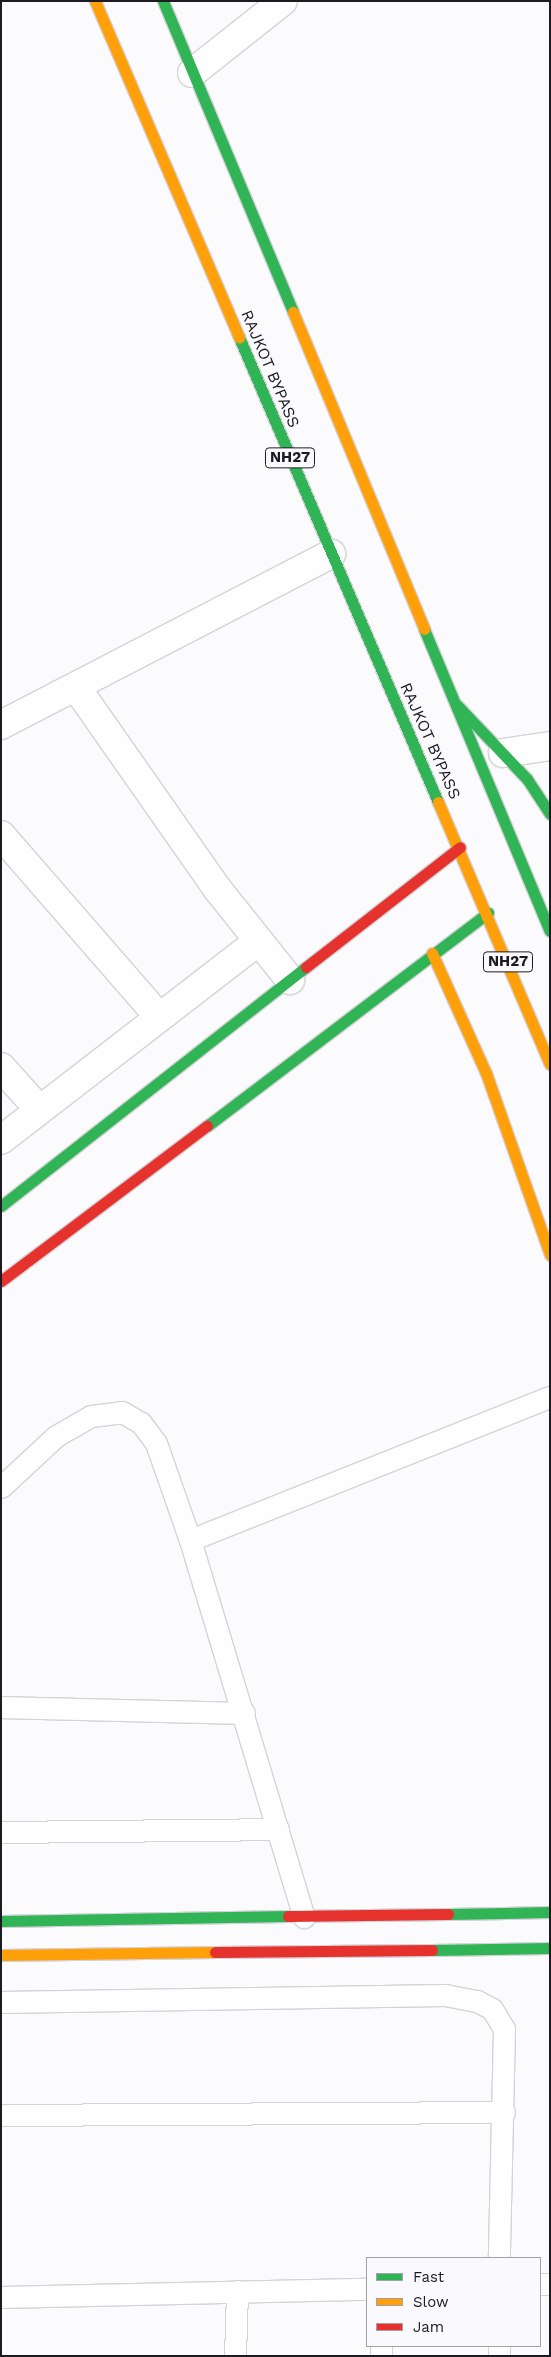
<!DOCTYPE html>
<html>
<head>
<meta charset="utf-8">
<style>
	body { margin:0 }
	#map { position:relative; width:551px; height:2357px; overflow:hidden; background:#fbfbfd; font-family:"Work Sans",sans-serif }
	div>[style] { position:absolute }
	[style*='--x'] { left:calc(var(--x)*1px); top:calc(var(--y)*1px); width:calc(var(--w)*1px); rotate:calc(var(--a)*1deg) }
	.roads { filter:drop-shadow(1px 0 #d4d3d8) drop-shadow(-1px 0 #d4d3d8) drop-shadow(0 1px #d4d3d8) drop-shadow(0 -1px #d4d3d8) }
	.lane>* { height:21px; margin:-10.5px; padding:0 10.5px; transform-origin:10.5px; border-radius:10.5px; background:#fefeff }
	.street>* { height:28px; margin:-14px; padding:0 14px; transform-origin:14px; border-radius:14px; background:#fefeff }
	.fast>* { height:11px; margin:-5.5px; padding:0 5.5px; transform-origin:5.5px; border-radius:5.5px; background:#30b455 }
	.slow>* { height:11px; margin:-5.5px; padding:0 5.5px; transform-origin:5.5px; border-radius:5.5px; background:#ff9f0a }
	.jam>* { height:11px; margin:-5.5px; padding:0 5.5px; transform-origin:5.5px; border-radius:5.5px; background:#e5322d }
	span { translate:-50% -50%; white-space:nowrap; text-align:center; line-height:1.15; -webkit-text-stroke:4px #fafafe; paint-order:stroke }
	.shield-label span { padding:1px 4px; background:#fafafe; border:1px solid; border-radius:4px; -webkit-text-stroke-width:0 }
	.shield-label { font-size:15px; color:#1c1b22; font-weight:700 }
	.street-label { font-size:16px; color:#1c1b22 }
	.frame { position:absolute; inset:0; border:2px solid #1c1b22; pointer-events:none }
	.legend { position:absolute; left:366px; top:2257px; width:175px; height:90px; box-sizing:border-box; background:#fafafe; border:1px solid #a1a1a6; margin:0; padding:6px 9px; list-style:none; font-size:15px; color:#1c1b22 }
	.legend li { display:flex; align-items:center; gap:10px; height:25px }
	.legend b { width:25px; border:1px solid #a1a1a6 }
</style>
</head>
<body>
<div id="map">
	<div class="roads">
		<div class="lane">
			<div style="--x:1;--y:1487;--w:75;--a:-42.8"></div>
			<div style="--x:56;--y:1436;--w:40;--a:-29.7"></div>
			<div style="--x:91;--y:1416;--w:31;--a:-7"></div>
			<div style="--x:122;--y:1412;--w:22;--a:30"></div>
			<div style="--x:141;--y:1423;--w:25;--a:53"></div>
			<div style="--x:156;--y:1443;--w:103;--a:70.7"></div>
			<div style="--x:190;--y:1540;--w:394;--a:73.2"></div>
			<div style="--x:190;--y:1540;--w:387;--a:-21.7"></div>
			<div style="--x:1;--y:1707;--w:243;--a:1.4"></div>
			<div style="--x:1;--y:1832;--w:277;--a:-0.6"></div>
			<div style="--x:1;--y:2002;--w:444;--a:-0.9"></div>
			<div style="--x:445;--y:1995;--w:33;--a:11"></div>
			<div style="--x:477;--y:2001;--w:17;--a:28"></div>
			<div style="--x:492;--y:2009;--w:23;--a:59"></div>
			<div style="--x:504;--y:2029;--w:229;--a:91.3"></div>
			<div style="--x:1;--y:2115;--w:503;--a:-0.34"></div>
			<div style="--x:540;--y:2284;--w:10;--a:0"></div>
			<div style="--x:1;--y:2297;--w:366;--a:-1.3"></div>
			<div style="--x:381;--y:2346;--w:10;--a:90"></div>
			<div style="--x:499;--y:2346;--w:10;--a:90"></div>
			<div style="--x:235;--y:2356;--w:65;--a:-88.2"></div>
		</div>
		<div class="street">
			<div style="--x:192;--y:73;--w:116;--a:-38.4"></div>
			<div style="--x:76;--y:687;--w:249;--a:55"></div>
			<div style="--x:219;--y:891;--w:114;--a:51.4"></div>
			<div style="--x:1;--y:725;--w:372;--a:-27.4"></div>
			<div style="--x:503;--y:753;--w:48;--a:-8.5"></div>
			<div style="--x:1;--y:835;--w:241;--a:49"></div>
			<div style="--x:1;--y:1067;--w:57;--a:47.9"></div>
			<div style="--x:1;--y:1140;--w:324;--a:-37.7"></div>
		</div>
		<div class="fast">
			<div style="--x:163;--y:1;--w:337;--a:67.3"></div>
			<div style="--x:239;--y:337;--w:506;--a:66.83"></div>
			<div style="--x:424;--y:629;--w:327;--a:67.4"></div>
			<div style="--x:457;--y:705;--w:102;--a:46.6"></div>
			<div style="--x:527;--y:779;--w:42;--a:56.7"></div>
			<div style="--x:207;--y:1126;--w:353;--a:-37.2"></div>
			<div style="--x:1;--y:1206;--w:387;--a:-38.1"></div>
			<div style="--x:448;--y:1914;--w:102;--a:-1.1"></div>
			<div style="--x:1;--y:1921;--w:287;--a:-1"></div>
			<div style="--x:432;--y:1950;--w:118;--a:-1"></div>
		</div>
		<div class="slow">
			<div style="--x:95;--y:1;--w:366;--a:66.8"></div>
			<div style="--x:293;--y:312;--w:343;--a:67.5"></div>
			<div style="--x:438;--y:802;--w:285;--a:66.9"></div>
			<div style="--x:432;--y:953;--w:132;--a:65.8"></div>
			<div style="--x:486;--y:1073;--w:193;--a:70.6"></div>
			<div style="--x:1;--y:1955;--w:214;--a:-0.8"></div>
		</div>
		<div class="jam">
			<div style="--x:306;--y:967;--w:195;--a:-37.9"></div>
			<div style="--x:1;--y:1281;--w:258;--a:-37"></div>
			<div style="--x:288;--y:1916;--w:160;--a:-0.7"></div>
			<div style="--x:215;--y:1952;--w:217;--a:-0.5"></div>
		</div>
	</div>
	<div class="shield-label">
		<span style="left:290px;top:458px">NH27</span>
		<span style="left:508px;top:962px">NH27</span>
	</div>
	<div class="street-label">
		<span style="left:270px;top:369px;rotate:67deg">RAJKOT BYPASS</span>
		<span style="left:430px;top:741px;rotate:66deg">RAJKOT BYPASS</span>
	</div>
	<div class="frame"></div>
	<ul class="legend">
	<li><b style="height:6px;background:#30b455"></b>Fast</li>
	<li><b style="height:6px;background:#ff9f0a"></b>Slow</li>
	<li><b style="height:6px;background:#e5322d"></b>Jam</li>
	</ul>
</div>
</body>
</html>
